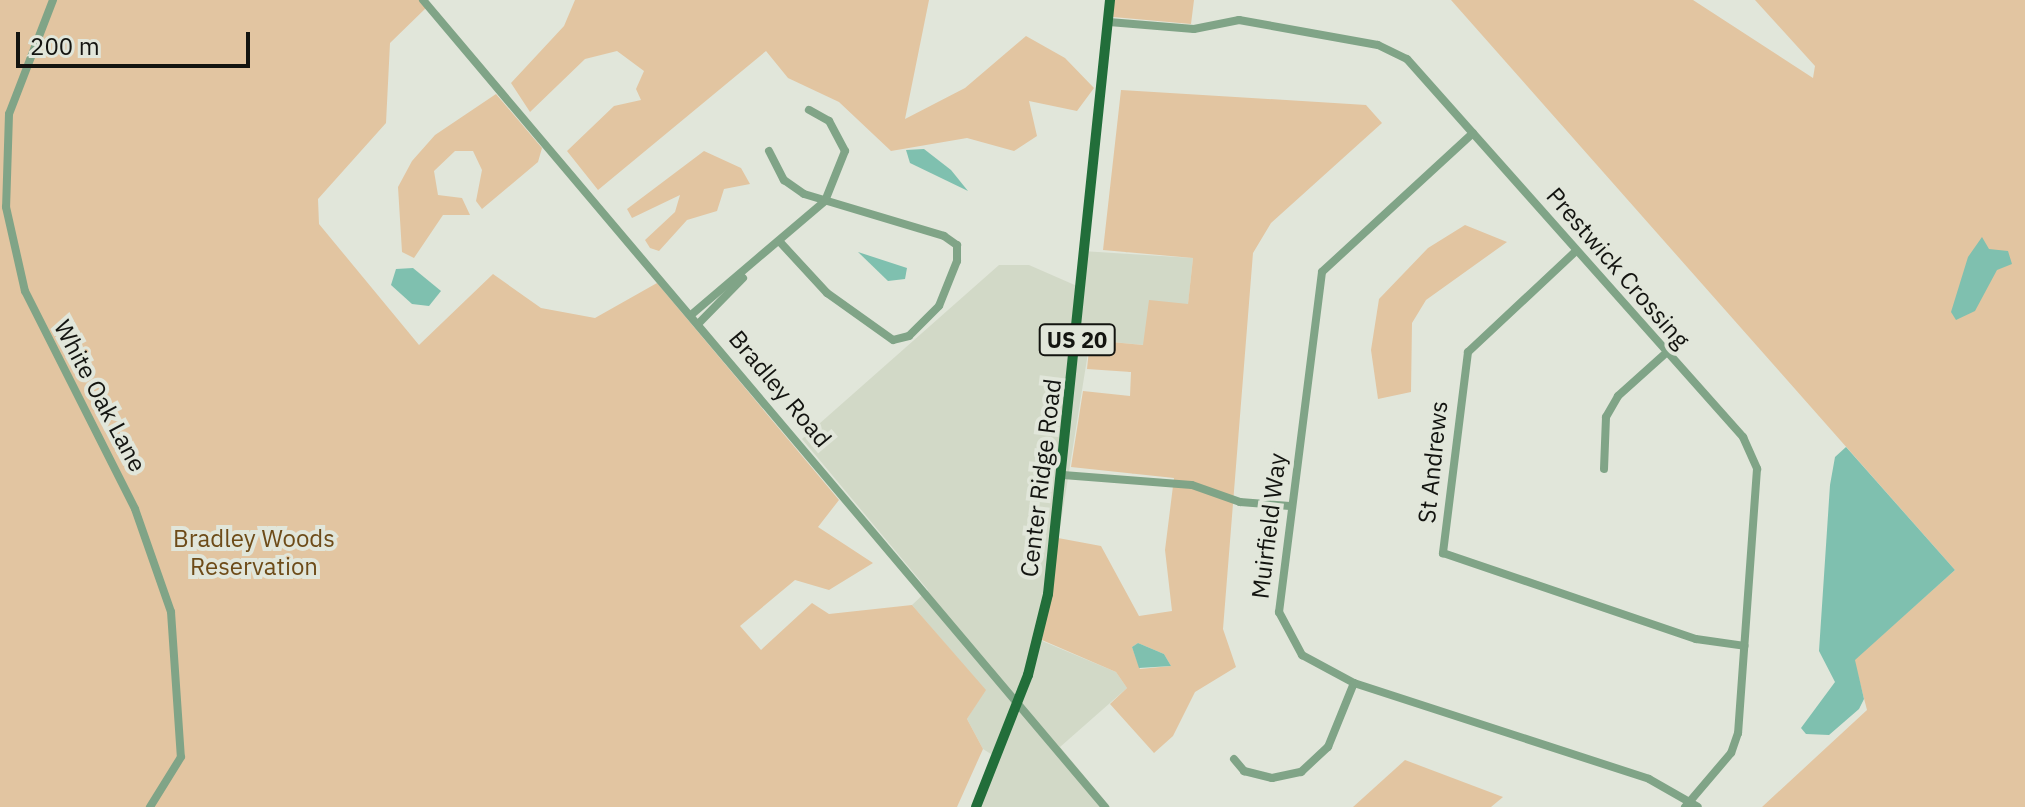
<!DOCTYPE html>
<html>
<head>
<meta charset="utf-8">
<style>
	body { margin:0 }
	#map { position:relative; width:2025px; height:807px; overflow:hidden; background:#e1e6da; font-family:"IBM Plex Sans",sans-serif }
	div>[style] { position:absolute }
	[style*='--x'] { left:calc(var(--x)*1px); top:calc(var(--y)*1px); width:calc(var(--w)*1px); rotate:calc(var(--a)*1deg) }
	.built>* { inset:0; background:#d2d9c7 }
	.green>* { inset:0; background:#e2c5a1 }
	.water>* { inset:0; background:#7fc0af }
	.minor>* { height:8px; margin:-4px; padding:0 4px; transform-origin:4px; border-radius:4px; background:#80a487 }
	.major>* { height:10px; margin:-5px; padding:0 5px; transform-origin:5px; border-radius:5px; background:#226e3a }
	span { translate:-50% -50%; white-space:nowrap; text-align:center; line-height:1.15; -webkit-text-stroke:8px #e1e6da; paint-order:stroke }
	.shield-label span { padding:2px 6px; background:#e1e6da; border:2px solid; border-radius:6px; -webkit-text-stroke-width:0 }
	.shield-label { font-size:22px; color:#131410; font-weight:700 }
	.street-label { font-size:24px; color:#131410 }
	.park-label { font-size:24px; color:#6d4b18 }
	.scale { position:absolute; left:16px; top:32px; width:234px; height:36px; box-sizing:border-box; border:4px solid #131410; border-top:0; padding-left:10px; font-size:24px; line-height:28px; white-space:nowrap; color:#131410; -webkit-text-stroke:6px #e1e6da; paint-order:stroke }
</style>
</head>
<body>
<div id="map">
	<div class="built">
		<div style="clip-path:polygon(1082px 251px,1193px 258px,1188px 305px,1144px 345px,1090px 340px,1042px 641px,1116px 672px,1127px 688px,1060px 747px,1110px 807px,979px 807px,999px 759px,983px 749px,967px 719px,985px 690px,912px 605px,928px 590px,802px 439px,999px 265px,1029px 265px,1077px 286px)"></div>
	</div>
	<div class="green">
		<div style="clip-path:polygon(0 0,423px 0,428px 6px,390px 43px,386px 123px,318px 199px,319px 224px,419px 345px,493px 274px,541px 308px,595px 318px,657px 283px,839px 500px,818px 527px,873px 563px,829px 590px,795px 580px,740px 626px,761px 650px,812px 603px,829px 614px,912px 605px,986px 690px,967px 719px,983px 749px,957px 807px,0 807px)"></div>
		<div style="clip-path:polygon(575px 0,929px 0,905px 119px,965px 88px,1026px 36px,1065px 58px,1094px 88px,1077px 111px,1029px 101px,1037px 136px,1014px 151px,967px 138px,891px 151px,839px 102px,788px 78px,766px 51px,598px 190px,567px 151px,614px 106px,641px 100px,636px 89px,644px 71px,617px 51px,585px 59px,530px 112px,511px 83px,564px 26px)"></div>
		<div style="clip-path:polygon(1114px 0,1194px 0,1191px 24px,1113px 17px)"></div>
		<div style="clip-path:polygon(1451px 0,1693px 0,1813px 78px,1815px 66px,1755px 0,2025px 0,2025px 807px,1762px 807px,1867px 710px,1854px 660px,1955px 570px)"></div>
		<div style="clip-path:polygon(evenodd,1121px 90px,1366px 105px,1382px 123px,1271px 223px,1253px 253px,1223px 629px,1236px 667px,1195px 692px,1173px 736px,1154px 753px,1110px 704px,1127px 688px,1116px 672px,1042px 640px,1058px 538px,1101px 546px,1139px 616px,1172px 611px,1165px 550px,1174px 478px,1071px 467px,1083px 391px,1130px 396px,1131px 372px,1087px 369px,1090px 340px,1143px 345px,1149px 300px,1188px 304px,1193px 258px,1103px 250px,1121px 90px,1138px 643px,1164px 654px,1171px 666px,1140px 669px,1132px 647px,1138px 643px)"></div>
		<div style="clip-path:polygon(496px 94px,542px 148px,538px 162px,482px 209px,476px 201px,482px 170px,473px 151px,455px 151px,434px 171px,438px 195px,462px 198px,470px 215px,443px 215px,414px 258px,402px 252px,398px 187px,412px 161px,435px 135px)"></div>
		<div style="clip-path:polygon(704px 151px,741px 168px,750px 184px,724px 189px,717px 211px,687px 220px,659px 251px,650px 248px,645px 240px,675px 212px,680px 195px,632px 218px,627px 209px)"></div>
		<div style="clip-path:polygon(1465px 225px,1507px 242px,1426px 300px,1412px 323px,1411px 392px,1378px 399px,1371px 350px,1379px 299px,1428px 248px)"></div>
		<div style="clip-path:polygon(1405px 760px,1503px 797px,1491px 807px,1353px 807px)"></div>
	</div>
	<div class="water">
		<div style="clip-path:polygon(924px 149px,951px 170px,968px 191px,910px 163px,906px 150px)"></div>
		<div style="clip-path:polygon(1982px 237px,1989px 249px,2008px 251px,2012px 264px,1997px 270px,1975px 311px,1956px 320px,1951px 312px,1968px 257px)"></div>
		<div style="clip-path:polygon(858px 252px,907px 268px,905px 279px,888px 281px)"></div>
		<div style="clip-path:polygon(413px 268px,441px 291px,429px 306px,412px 304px,391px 285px,396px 269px)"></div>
		<div style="clip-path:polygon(1846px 447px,1955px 570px,1855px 660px,1864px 699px,1859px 709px,1829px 735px,1806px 734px,1801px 728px,1835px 682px,1819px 651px,1830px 485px,1835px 457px)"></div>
		<div style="clip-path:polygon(1138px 643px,1164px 654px,1171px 666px,1139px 668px,1132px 647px)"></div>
	</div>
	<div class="minor">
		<div style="--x:53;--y:0;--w:122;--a:111.1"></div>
		<div style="--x:9;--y:114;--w:93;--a:91.8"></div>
		<div style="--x:6;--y:207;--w:86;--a:77.3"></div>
		<div style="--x:25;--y:291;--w:244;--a:63.2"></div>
		<div style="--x:135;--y:509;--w:109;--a:70.7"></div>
		<div style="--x:171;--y:612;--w:145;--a:86.1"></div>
		<div style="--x:181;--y:757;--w:59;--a:121.8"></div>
		<div style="--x:423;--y:0;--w:1057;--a:49.8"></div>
		<div style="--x:1109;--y:22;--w:85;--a:4.7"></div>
		<div style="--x:1194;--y:29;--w:46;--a:-11.3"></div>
		<div style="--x:1239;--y:20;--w:141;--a:10.2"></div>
		<div style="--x:1378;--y:45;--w:32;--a:26"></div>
		<div style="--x:1407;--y:59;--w:506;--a:48.37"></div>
		<div style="--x:1743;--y:437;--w:35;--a:66"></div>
		<div style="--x:1757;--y:469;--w:265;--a:94.1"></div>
		<div style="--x:1738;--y:733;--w:21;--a:109"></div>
		<div style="--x:1731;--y:753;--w:71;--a:130.4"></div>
		<div style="--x:1473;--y:133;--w:205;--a:137.4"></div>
		<div style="--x:1322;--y:272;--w:343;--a:97.2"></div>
		<div style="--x:1279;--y:612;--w:49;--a:61.9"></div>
		<div style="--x:1302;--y:655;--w:59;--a:28.3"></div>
		<div style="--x:1354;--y:683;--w:310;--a:18"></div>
		<div style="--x:1649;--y:779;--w:56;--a:29.7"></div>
		<div style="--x:769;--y:151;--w:33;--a:63"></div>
		<div style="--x:784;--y:180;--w:24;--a:35"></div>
		<div style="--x:804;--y:194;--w:146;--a:16.7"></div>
		<div style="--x:944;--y:236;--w:16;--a:35"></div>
		<div style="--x:957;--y:245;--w:16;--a:90"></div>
		<div style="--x:957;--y:261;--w:48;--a:111.8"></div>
		<div style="--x:939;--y:306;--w:42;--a:135"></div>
		<div style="--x:909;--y:336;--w:16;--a:166"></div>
		<div style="--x:893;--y:340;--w:81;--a:-144.5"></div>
		<div style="--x:827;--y:293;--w:69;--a:-132.7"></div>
		<div style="--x:1576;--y:251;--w:148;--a:136.9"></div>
		<div style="--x:1468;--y:352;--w:203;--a:97.1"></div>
		<div style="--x:1443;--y:553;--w:267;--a:18.8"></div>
		<div style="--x:1696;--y:639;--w:49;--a:8.1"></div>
		<div style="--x:691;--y:315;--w:176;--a:-40.4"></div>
		<div style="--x:825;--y:201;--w:54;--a:-68.2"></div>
		<div style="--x:845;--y:151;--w:34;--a:-118"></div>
		<div style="--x:829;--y:121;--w:23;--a:-151"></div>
		<div style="--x:699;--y:323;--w:63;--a:-45.6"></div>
		<div style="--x:1604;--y:469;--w:52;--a:-87.8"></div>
		<div style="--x:1606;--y:417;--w:24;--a:-60"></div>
		<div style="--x:1618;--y:396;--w:64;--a:-41.9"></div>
		<div style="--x:1063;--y:475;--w:129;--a:4.4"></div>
		<div style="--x:1192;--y:485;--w:51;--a:19.5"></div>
		<div style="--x:1240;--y:502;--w:50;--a:4.6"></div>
		<div style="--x:1234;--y:759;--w:16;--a:50"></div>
		<div style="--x:1244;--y:771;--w:29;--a:14"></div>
		<div style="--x:1272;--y:778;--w:30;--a:-12"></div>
		<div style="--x:1301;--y:772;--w:37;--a:-43"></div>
		<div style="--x:1328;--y:747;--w:69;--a:-67.9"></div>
	</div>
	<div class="major">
		<div style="--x:976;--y:807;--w:142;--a:-68.5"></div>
		<div style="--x:1028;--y:675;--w:83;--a:-76.1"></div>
		<div style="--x:1048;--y:594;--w:597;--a:-84.04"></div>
	</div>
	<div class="shield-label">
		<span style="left:1077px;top:340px">US 20</span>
	</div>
	<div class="street-label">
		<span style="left:1618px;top:268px;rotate:49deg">Prestwick Crossing</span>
		<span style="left:780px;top:389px;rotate:50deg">Bradley Road</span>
		<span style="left:100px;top:396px;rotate:62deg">White Oak Lane</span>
		<span style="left:1433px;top:462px;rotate:-84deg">St Andrews</span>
		<span style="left:1041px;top:478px;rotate:-83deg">Center Ridge Road</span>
		<span style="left:1269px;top:526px;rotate:-83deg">Muirfield Way</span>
	</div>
	<div class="park-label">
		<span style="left:254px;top:553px">Bradley Woods<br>Reservation</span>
	</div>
	<div class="scale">200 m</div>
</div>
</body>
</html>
